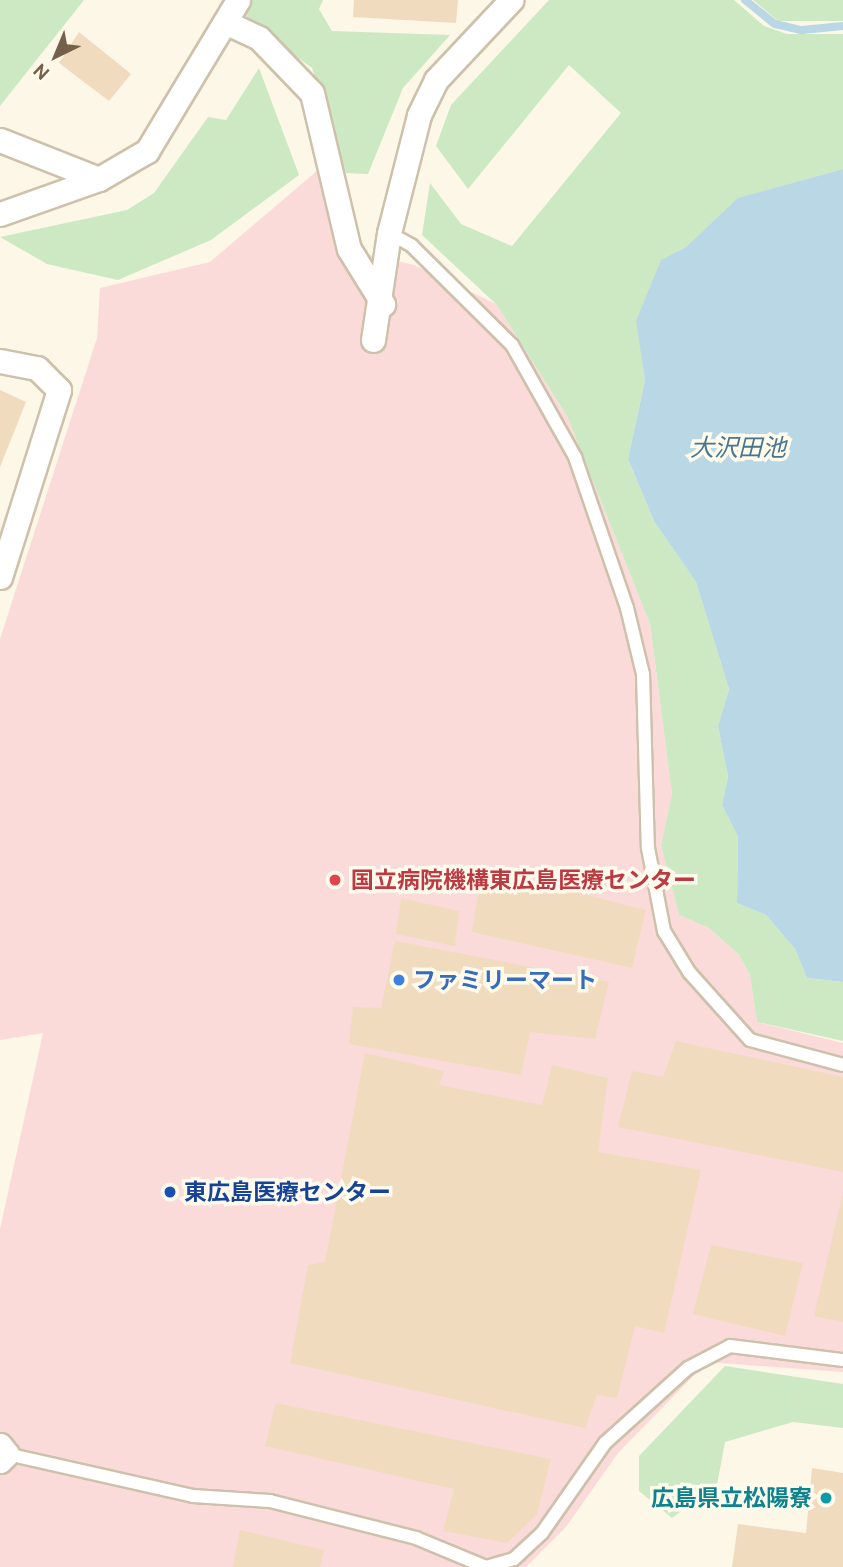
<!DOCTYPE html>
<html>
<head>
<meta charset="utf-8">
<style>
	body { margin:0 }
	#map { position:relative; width:843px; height:1567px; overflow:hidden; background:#fcf7e6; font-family:Cabin,"Noto Sans JP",sans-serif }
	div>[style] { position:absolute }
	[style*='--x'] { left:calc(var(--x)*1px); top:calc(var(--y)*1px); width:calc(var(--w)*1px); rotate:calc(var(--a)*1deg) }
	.medical>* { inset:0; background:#fadbd9 }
	.green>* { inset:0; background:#cce9c4 }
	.water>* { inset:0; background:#bad7e5 }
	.stream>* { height:8px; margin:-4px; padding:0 4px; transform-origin:4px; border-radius:4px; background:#bad7e5 }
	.building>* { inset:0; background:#f1dbbe }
	.roads { filter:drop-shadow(2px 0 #cec1ac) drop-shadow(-2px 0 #cec1ac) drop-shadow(0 2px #cec1ac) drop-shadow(0 -2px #cec1ac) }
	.lane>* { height:12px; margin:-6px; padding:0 6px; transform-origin:6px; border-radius:6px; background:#fff }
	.street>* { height:23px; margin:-11.5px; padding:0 11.5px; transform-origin:11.5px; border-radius:11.5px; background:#fff }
	.dots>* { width:19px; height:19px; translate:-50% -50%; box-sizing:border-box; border:4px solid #fffbec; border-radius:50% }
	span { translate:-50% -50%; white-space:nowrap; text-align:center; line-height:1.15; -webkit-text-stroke:7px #fffbec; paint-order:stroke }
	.health-label { font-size:23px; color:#be3a42; font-weight:700 }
	.left { translate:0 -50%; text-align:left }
	.shop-label { font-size:23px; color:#366cbe; font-weight:700 }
	.transit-label { font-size:23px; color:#164399; font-weight:700 }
	.culture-label { font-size:23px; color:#0d838f; font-weight:700 }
	.right { translate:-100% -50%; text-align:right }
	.water-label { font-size:24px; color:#48768f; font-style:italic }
	.north { position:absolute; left:21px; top:21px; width:70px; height:70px; -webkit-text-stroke:5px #fffbec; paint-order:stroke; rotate:223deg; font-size:19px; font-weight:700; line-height:28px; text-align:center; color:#75614b }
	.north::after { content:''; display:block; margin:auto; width:24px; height:32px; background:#75614b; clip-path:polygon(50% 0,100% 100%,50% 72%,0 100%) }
</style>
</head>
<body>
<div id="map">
	<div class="medical">
		<div style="clip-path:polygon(318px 170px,339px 248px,414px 265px,496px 304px,567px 416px,650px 624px,672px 794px,661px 845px,679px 915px,709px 928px,739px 955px,750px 975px,757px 1022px,843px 1043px,843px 1372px,707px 1362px,618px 1453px,566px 1527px,526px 1567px,0 1567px,0 1473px,8px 1468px,0 1459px,0 1229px,43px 1033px,0 1040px,0 639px,97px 338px,100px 288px,210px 262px)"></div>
	</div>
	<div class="green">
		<div style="clip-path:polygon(0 0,84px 0,0 106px)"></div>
		<div style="clip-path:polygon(251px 0,323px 0,319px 9px,332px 31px,450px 35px,403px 88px,368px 174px,346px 173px,312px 68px,248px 21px,245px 9px)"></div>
		<div style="clip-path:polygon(549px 0,734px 0,764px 26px,787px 34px,843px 34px,843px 169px,739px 198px,686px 247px,661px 261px,637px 321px,645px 380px,628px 459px,654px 521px,696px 582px,729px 689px,718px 726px,728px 777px,722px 805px,738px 835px,737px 903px,766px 915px,795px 949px,807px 978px,843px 982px,843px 1041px,757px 1022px,750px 975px,739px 955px,709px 928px,679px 915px,661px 845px,672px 794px,650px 624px,567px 416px,496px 304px,422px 235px,430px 183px,461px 224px,512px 246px,621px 113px,569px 65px,468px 189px,436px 146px,451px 105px)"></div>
		<div style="clip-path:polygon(753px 0,843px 0,843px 21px,778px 21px)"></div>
		<div style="clip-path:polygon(259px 68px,299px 175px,211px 240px,118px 280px,47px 264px,0 237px,127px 210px,154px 193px,208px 117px,226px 120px)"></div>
		<div style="clip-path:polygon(725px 1366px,843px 1384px,843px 1428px,793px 1422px,725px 1442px,717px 1485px,672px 1518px,639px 1491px,639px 1456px)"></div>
	</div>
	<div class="water">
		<div style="clip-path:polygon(843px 169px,843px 982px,807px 978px,795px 949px,766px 915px,737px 903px,738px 836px,722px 805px,728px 777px,718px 726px,729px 689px,696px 582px,654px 521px,628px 459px,645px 380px,636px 321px,661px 260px,686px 247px,738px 198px)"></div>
	</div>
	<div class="stream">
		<div style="--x:745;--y:0;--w:38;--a:39"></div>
		<div style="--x:775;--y:24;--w:28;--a:13"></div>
		<div style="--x:802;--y:30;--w:41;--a:-5.6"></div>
	</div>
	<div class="building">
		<div style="clip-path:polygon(354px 0,458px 0,456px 23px,353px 17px)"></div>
		<div style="clip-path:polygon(79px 32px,131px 74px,109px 101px,59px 63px)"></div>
		<div style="clip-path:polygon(0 390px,26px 402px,0 467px)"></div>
		<div style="clip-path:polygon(482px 868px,646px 910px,632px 968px,472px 932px)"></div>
		<div style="clip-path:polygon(401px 898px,459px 911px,455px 946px,396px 934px)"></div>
		<div style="clip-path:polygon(395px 941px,609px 982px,595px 1039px,530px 1032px,521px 1075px,349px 1044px,353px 1007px,381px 1008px)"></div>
		<div style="clip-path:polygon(676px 1041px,843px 1077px,843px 1172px,618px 1127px,632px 1071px,663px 1077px)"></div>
		<div style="clip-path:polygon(365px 1053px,444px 1071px,439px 1085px,542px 1105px,552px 1065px,608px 1078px,598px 1152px,701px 1170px,664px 1333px,635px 1326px,617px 1398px,597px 1395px,585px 1428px,290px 1363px,308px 1265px,325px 1262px)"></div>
		<div style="clip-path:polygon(842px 1196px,843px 1196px,843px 1322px,814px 1316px)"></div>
		<div style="clip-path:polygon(711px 1245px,803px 1263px,785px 1336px,693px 1314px)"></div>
		<div style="clip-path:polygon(276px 1403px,551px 1459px,537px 1514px,507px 1543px,443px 1531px,454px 1489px,265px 1446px)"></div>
		<div style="clip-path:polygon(812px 1468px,843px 1473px,843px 1567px,732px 1567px,738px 1524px,806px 1533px)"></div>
		<div style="clip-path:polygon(240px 1530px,324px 1550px,320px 1567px,233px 1567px)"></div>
	</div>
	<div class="roads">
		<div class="lane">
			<div style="--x:389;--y:233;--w:26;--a:29"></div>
			<div style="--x:412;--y:246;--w:141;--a:44.7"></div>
			<div style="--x:512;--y:345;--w:129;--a:60.6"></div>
			<div style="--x:575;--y:457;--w:160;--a:71"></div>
			<div style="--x:627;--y:608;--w:68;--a:76.4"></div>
			<div style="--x:643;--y:674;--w:174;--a:88.4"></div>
			<div style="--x:648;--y:848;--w:85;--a:79.1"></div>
			<div style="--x:664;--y:931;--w:48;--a:58.6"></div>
			<div style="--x:689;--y:972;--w:91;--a:48.1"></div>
			<div style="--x:750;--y:1040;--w:96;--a:15"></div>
			<div style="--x:7;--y:1454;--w:191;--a:12.7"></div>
			<div style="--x:193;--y:1496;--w:77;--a:3.7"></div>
			<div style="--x:270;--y:1501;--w:151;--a:14.2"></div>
			<div style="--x:416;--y:1538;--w:76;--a:22.5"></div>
			<div style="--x:486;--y:1567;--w:29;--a:-16"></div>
			<div style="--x:514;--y:1559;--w:38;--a:-43"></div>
			<div style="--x:542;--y:1533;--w:110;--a:-55"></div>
			<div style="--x:605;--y:1443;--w:112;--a:-42.1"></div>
			<div style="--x:688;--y:1368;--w:47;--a:-27.6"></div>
			<div style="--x:730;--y:1346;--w:114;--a:7.1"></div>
		</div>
		<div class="street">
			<div style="--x:225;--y:22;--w:38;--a:25"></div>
			<div style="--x:259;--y:38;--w:76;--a:46.1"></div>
			<div style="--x:312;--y:93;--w:160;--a:76.7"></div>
			<div style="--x:349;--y:249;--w:65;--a:58.3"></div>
			<div style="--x:0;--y:140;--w:106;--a:21.5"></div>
			<div style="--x:0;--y:214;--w:105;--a:-19.5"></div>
			<div style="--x:99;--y:179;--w:56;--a:-30.3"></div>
			<div style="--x:147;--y:151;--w:176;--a:-58.9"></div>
			<div style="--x:373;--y:340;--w:108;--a:-81.5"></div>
			<div style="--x:389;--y:233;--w:122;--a:-75.7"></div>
			<div style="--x:419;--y:115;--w:39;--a:-64"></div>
			<div style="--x:436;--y:80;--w:110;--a:-46.8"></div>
			<div style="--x:0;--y:361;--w:38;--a:11"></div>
			<div style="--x:37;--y:368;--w:31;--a:45"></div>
			<div style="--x:59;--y:390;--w:196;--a:107.5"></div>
			<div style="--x:0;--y:1445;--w:11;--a:52"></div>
			<div style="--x:7;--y:1454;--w:10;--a:135"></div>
		</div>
	</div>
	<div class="dots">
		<div style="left:335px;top:880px;background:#e0444e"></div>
		<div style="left:399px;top:980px;background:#3f7fe0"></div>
		<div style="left:170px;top:1192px;background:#1a4fb4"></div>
		<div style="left:826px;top:1498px;background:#0f9aa8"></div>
	</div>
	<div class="health-label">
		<span class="left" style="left:351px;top:880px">国立病院機構東広島医療センター</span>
	</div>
	<div class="shop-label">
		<span class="left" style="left:413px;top:980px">ファミリーマート</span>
	</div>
	<div class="transit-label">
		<span class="left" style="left:184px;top:1192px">東広島医療センター</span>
	</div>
	<div class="culture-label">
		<span class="right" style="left:812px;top:1498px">広島県立松陽寮</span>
	</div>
	<div class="water-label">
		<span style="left:738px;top:448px">大沢田池</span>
	</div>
	<div class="north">N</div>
</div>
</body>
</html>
